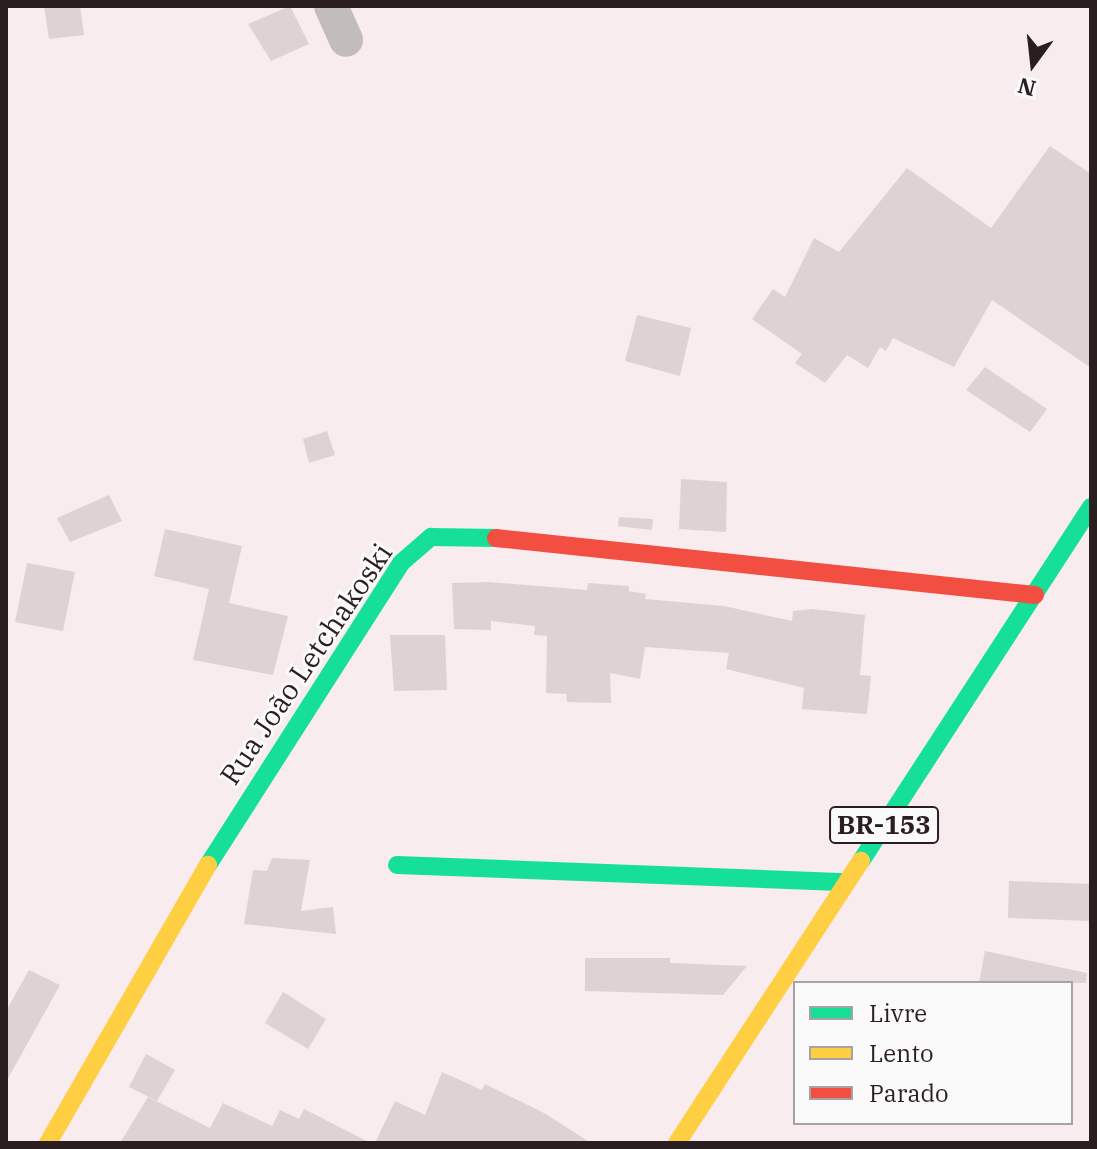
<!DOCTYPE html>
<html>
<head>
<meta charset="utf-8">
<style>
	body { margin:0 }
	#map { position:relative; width:1097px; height:1149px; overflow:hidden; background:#f8ecee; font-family:"IBM Plex Serif",serif }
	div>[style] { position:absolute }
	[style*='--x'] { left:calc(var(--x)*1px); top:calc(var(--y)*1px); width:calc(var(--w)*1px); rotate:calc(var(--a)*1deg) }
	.building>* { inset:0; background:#dfd2d4 }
	.street>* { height:34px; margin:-17px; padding:0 17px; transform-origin:17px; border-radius:17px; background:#c2bcbd }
	.fast>* { height:18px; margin:-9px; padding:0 9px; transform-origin:9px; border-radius:9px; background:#16e098 }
	.slow>* { height:18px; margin:-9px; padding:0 9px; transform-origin:9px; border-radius:9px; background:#ffcf43 }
	.jam>* { height:18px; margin:-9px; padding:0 9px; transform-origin:9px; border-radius:9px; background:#f24e42 }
	span { translate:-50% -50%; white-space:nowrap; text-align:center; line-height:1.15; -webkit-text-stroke:6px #fafafa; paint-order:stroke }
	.shield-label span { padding:2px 6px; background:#fafafa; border:2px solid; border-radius:6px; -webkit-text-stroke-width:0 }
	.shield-label { font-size:26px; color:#2b1e20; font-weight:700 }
	.street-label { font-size:28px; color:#2b1e20 }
	.frame { position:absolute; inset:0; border:8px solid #2b1e20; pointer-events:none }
	.legend { position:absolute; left:793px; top:981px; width:280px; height:144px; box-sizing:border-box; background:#fafafa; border:2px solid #a7a2a3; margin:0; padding:10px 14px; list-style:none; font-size:24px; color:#2b1e20 }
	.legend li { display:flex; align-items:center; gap:16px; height:40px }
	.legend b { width:40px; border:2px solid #a7a2a3 }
	.north { position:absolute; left:993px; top:24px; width:80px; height:80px; -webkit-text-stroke:6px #fafafa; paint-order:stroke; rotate:195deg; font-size:22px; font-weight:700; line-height:32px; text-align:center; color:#2b1e20 }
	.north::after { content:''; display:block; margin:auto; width:28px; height:36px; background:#2b1e20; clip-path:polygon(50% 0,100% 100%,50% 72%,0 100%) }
</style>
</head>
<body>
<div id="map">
	<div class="building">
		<div style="clip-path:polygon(44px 6px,80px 6px,84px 35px,49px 39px)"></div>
		<div style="clip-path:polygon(290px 6px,309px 44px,271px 61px,248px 24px)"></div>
		<div style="clip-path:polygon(1050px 146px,1091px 174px,1091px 368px,992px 300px,954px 367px,893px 338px,886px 351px,880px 347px,868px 368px,847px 355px,825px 383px,795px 363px,802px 354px,752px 319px,773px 289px,785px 297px,814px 238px,839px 252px,907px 168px,991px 228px)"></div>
		<div style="clip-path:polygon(637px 315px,691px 328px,680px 376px,625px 361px)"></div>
		<div style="clip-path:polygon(985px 367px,1047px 409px,1030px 432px,966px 390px)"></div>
		<div style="clip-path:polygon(327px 431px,335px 455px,309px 463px,303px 439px)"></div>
		<div style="clip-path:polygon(681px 479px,727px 482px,726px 532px,679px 529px)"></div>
		<div style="clip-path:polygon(109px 495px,122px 521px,70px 542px,57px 518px)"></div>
		<div style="clip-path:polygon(619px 517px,653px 519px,652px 530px,618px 526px)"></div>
		<div style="clip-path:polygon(165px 529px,242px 546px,229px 603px,288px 616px,273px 675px,193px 660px,209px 589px,154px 576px)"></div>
		<div style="clip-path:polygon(27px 563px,75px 572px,63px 631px,15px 622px)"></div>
		<div style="clip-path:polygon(489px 582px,587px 590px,588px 583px,629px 586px,629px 591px,646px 594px,645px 599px,724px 606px,792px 621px,793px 611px,812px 609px,865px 615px,860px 675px,871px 676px,867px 714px,802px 709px,804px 688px,726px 669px,729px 653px,645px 647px,640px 679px,610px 673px,611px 703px,567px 702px,566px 694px,546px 693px,547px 636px,534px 635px,535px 626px,491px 621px,491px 630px,454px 629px,452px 583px)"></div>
		<div style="clip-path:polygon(390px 635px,445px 635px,447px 690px,394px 691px)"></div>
		<div style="clip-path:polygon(272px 858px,310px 860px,301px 911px,333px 907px,336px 934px,244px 924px,253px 870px,267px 871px)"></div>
		<div style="clip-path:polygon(1009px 881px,1091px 884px,1091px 921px,1008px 918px)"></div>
		<div style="clip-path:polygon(985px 951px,1087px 973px,1086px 983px,979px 983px)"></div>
		<div style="clip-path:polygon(585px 958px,670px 958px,670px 963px,747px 966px,723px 995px,585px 991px)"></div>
		<div style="clip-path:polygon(29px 970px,60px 985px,6px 1082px,6px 1011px)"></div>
		<div style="clip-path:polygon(283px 992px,326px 1019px,308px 1049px,265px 1023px)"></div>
		<div style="clip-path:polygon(146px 1054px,175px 1070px,157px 1101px,129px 1087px)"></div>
		<div style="clip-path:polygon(442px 1072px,482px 1090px,485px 1084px,544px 1113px,591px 1143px,375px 1143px,395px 1101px,425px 1115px)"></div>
		<div style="clip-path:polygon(148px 1097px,210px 1128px,223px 1103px,272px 1126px,280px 1110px,299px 1119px,304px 1109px,371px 1143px,120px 1143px)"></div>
	</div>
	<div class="street">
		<div style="--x:331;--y:6;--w:37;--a:66"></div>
	</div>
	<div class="fast">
		<div style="--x:861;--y:861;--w:422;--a:-57"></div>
		<div style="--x:208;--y:865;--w:358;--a:-57.4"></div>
		<div style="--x:401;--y:563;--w:40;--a:-41"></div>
		<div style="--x:431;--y:537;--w:65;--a:0.9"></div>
		<div style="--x:397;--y:865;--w:449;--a:2.2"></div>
	</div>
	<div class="slow">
		<div style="--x:48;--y:1143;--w:321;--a:-60.1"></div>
		<div style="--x:677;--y:1143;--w:337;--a:-56.9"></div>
	</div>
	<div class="jam">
		<div style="--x:496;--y:538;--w:542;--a:6.04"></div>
	</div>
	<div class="shield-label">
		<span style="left:884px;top:825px">BR-153</span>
	</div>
	<div class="street-label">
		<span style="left:306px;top:664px;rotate:-56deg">Rua João Letchakoski</span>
	</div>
	<div class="frame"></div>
	<ul class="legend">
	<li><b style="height:10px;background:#16e098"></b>Livre</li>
	<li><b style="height:10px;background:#ffcf43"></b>Lento</li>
	<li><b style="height:10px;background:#f24e42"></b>Parado</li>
	</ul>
	<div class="north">N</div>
</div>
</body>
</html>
